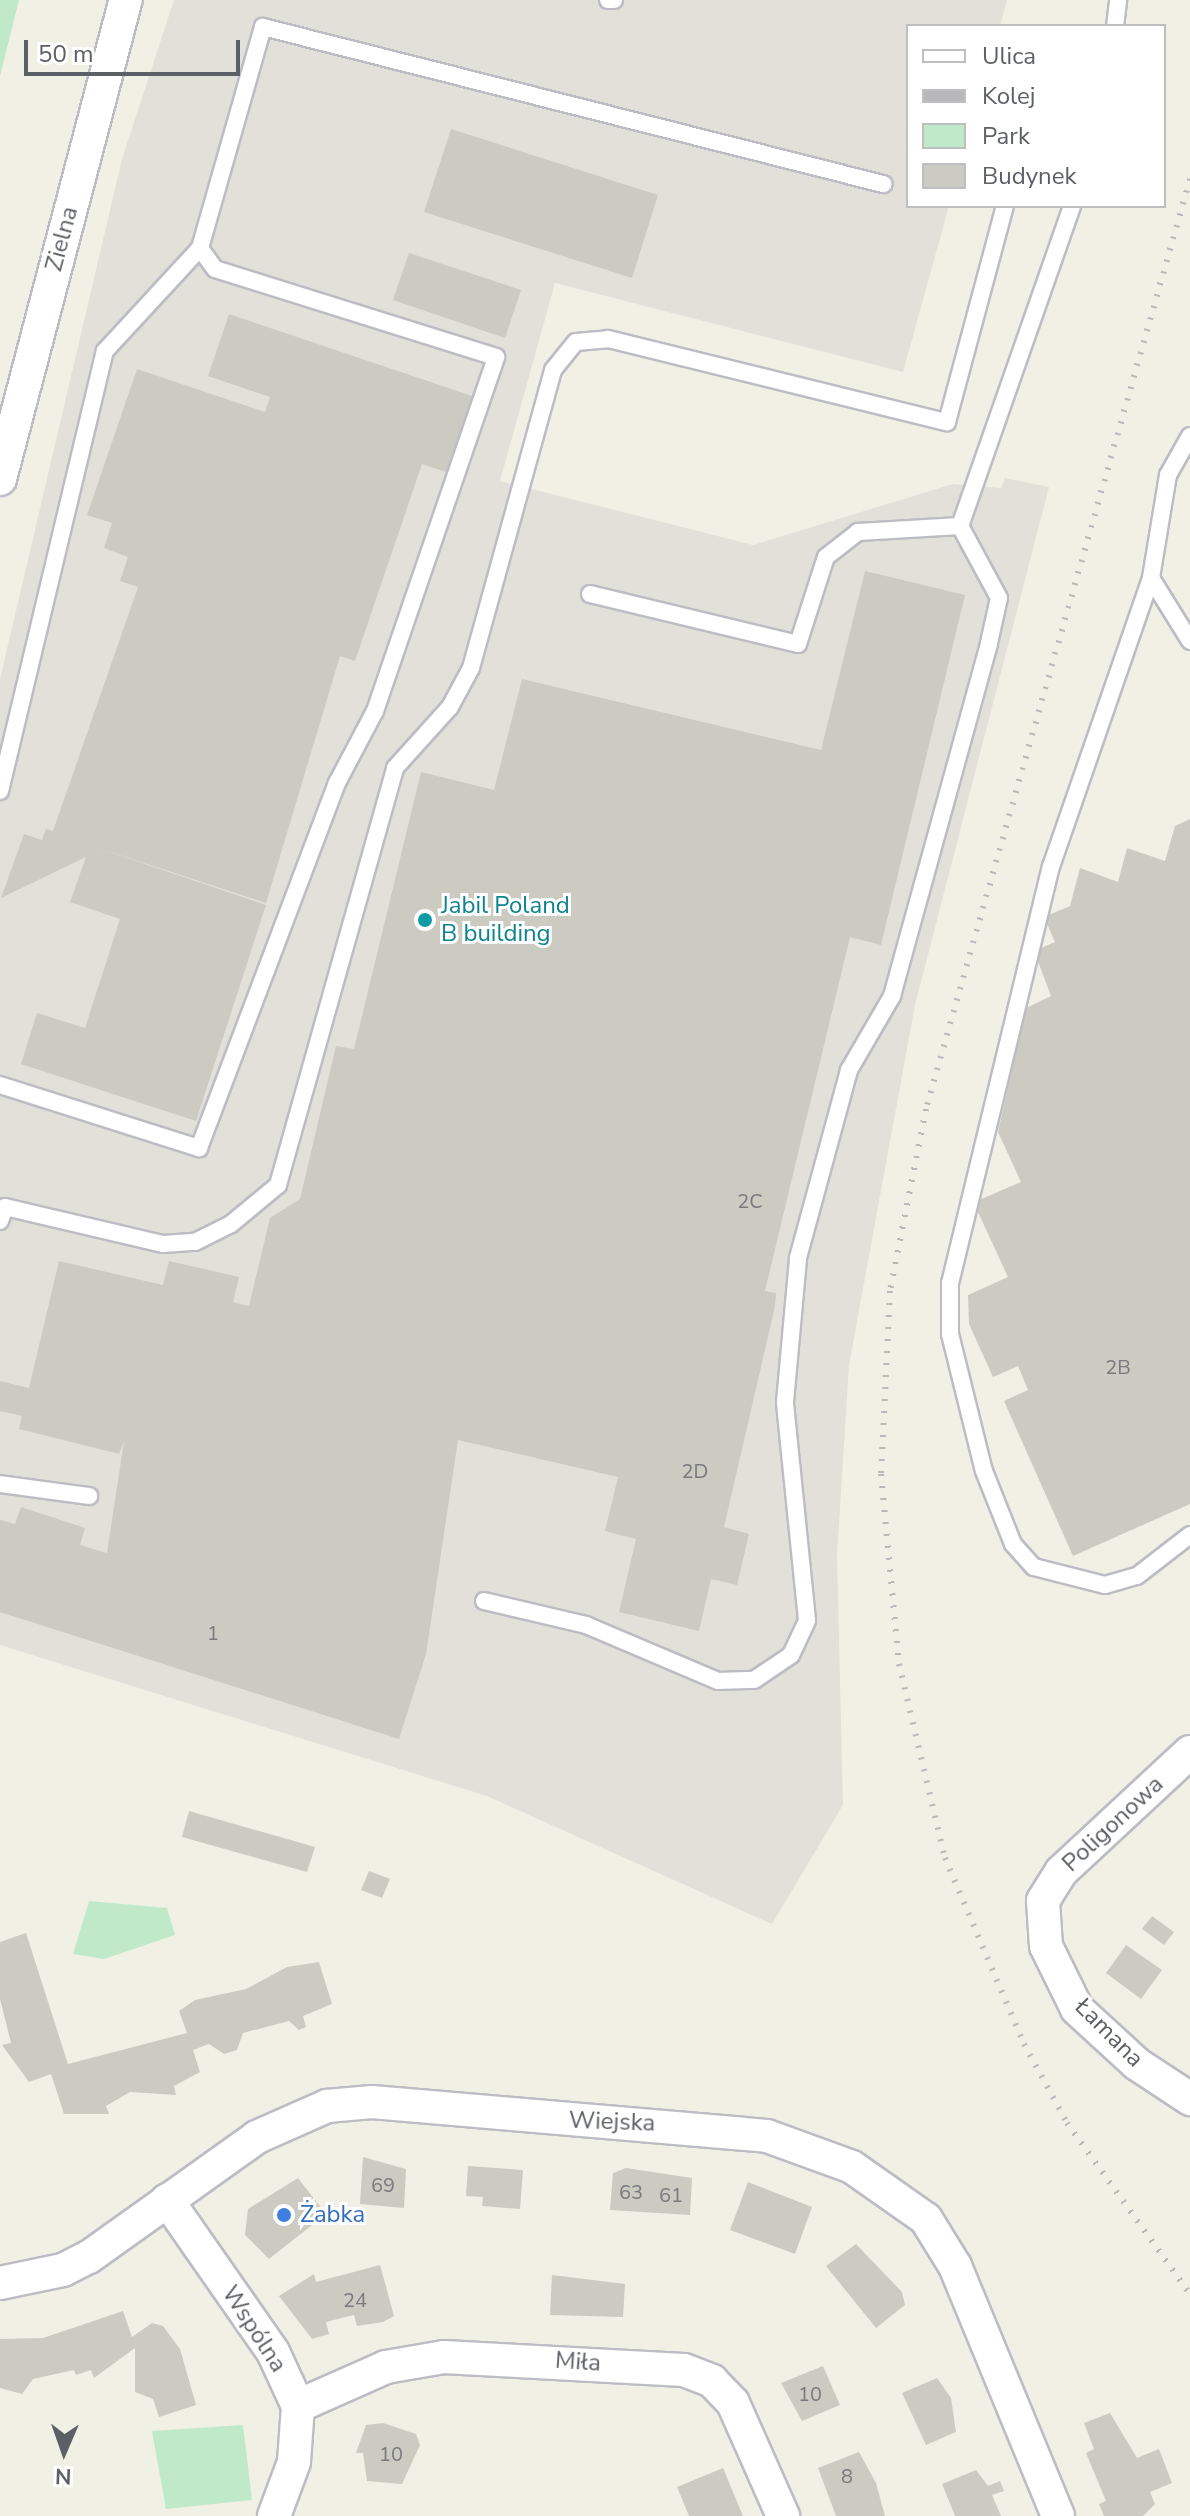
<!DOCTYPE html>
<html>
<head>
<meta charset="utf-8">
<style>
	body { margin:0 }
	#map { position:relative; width:1190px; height:2516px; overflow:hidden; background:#f0f0e5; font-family:"Nunito Sans",sans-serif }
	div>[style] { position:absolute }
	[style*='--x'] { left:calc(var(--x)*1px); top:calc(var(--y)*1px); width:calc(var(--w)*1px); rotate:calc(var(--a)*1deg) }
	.industrial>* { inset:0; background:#e1e1d9 }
	.green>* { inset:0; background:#c0e9c9 }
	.building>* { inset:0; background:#cbcbc1 }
	.roads { filter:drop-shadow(2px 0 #bcbdc4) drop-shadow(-2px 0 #bcbdc4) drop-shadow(0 2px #bcbdc4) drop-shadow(0 -2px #bcbdc4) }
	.lane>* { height:16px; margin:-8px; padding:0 8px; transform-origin:8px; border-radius:8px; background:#fff }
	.street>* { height:32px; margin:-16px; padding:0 16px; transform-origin:16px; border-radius:16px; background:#fff }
	.rail>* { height:6px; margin-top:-3px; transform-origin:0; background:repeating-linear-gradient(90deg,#b8b8b9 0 2px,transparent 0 12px) }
	.dots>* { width:22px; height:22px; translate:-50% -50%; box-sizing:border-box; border:4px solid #fff; border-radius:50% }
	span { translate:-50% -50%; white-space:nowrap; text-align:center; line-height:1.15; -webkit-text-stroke:6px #fff; paint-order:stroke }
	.number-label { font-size:20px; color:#787a7d }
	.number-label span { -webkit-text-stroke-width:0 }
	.street-label { font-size:24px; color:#5c5f66 }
	.culture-label { font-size:24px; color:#0d838f }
	.left { translate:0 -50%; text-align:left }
	.shop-label { font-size:24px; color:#366cbe }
	.legend { position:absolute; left:906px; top:24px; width:260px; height:184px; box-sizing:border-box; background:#fff; border:2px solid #bebfc2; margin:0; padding:10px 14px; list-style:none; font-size:24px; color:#5c5f66 }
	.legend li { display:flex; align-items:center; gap:16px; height:40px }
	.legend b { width:40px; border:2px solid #bebfc2 }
	.north { position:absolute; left:24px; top:2412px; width:80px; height:80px; -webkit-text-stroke:6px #fff; paint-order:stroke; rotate:182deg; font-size:22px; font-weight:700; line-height:32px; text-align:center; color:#5c5f66 }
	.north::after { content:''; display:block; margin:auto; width:28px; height:36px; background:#5c5f66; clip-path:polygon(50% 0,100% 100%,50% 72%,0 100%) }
	.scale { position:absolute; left:24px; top:40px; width:216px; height:36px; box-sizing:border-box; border:4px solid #5c5f66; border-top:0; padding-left:10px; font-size:24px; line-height:28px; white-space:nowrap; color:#5c5f66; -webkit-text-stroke:6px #fff; paint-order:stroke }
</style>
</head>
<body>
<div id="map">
	<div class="industrial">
		<div style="clip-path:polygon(174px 0,1007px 0,1000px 26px,908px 26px,908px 206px,949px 206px,903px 372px,555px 283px,500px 481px,753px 545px,953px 484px,1001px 488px,1005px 478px,1049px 487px,915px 1005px,849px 1365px,837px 1555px,843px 1805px,772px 1924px,487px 1796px,0 1645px,0 679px,122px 159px)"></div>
	</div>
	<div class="green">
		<div style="clip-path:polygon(0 0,19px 0,0 76px)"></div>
		<div style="clip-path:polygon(89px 1901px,167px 1908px,175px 1935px,104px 1959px,73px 1954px)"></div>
		<div style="clip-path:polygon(243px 2425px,252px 2500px,166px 2509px,152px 2431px)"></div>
	</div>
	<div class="building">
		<div style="clip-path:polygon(451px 129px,658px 195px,632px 278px,424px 212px)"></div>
		<div style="clip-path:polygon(409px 253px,521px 290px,505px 338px,393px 300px)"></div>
		<div style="clip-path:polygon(229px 314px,472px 396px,446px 472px,422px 464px,355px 661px,340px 656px,266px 903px,89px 845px,266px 905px,196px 1121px,21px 1064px,37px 1013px,85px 1028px,120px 919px,70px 902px,86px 857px,1px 898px,24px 834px,42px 840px,46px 829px,53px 831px,138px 587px,120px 581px,128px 557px,104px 548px,112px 523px,87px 515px,137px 369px,265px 412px,270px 397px,208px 376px)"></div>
		<div style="clip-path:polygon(865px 571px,965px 595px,881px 945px,850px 937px,765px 1291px,776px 1293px,775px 1306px,724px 1527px,749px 1534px,737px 1585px,711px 1579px,699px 1631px,619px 1612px,636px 1539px,605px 1531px,618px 1477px,458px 1440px,426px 1654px,399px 1739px,0 1612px,0 1520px,15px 1524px,21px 1507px,85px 1528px,80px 1545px,107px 1553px,124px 1441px,119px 1454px,19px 1429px,22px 1416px,0 1411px,0 1381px,29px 1388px,59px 1261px,163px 1285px,169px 1261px,239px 1277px,233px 1302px,249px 1306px,270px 1218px,300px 1199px,336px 1046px,354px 1049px,421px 772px,494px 790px,522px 679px,821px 750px)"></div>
		<div style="clip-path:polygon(1190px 819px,1190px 1504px,1073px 1556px,1004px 1401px,1028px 1390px,1018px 1366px,993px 1377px,969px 1324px,968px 1295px,1008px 1277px,977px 1210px,979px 1200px,1021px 1182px,998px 1132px,1026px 1008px,1051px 996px,1034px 951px,1055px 942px,1044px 917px,1070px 906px,1080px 868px,1118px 882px,1127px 848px,1165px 861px,1175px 826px)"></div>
		<div style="clip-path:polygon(189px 1811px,315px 1847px,307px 1872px,182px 1837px)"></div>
		<div style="clip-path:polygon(369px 1871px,390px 1879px,382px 1898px,361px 1890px)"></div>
		<div style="clip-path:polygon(1152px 1916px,1174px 1932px,1164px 1945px,1142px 1929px)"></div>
		<div style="clip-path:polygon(26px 1933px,68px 2064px,187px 2033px,179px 2011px,195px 2000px,246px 1989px,287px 1967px,319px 1962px,332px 2004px,303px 2016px,306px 2027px,299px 2030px,289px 2021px,243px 2033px,237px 2050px,224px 2054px,209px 2044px,193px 2050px,200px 2072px,174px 2086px,176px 2095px,130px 2092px,106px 2106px,109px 2114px,64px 2114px,51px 2074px,29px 2082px,2px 2045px,11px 2043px,0 1999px,0 1942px)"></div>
		<div style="clip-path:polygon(1126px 1945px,1162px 1970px,1141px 1999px,1106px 1973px)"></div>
		<div style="clip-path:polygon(363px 2157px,406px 2169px,404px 2208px,360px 2204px)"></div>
		<div style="clip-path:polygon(468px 2166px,523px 2170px,520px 2209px,482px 2206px,483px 2197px,466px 2196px)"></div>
		<div style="clip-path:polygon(626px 2168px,692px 2178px,690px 2215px,610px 2210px,613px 2173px)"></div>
		<div style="clip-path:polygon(298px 2178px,326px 2214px,269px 2259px,245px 2235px,248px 2209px)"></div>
		<div style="clip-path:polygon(748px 2182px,812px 2207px,795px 2254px,730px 2230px)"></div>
		<div style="clip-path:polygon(856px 2244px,902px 2292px,905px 2305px,876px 2328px,826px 2266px)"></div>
		<div style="clip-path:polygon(380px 2265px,394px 2316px,383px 2322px,357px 2326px,354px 2315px,326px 2322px,329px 2334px,312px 2339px,279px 2296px,314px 2274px,316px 2282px)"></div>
		<div style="clip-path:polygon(552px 2275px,625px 2284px,623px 2317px,550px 2315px)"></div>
		<div style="clip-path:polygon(123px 2311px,132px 2337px,152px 2323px,163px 2326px,180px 2349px,196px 2405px,159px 2417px,153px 2399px,135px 2392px,135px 2348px,94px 2378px,91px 2370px,76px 2375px,74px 2370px,33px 2379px,22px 2394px,0 2388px,0 2339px,43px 2338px)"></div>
		<div style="clip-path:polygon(823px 2366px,840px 2405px,802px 2421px,781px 2383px)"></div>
		<div style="clip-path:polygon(937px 2378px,951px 2398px,956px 2432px,926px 2445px,902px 2393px)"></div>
		<div style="clip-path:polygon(1110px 2413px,1137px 2458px,1159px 2449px,1172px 2483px,1150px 2492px,1155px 2504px,1143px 2516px,1104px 2516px,1099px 2504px,1106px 2501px,1086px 2453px,1094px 2449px,1084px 2423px)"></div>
		<div style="clip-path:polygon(383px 2423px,416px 2434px,420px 2445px,402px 2484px,367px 2481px,363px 2453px,356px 2453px,366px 2425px)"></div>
		<div style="clip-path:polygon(859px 2452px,876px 2483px,885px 2516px,836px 2516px,818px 2468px)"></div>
		<div style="clip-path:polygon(723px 2468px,743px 2516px,689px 2516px,677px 2487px)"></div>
		<div style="clip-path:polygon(976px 2470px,988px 2486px,1000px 2481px,1004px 2491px,992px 2495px,1001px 2516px,955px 2516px,942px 2484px)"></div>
	</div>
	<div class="roads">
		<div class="lane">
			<div style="--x:608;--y:0;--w:6;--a:0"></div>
			<div style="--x:1115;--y:26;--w:26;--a:-83"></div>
			<div style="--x:1190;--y:436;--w:45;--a:119.4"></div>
			<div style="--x:1168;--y:475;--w:104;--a:99.4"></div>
			<div style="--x:1151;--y:578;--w:305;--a:109.1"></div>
			<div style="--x:1051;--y:866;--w:429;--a:103.6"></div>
			<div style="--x:950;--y:1283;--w:51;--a:90"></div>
			<div style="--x:950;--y:1334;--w:141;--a:76.1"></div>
			<div style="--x:984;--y:1471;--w:79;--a:68.3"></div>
			<div style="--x:1013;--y:1544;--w:31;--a:48"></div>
			<div style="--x:1034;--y:1567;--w:73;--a:14.2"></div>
			<div style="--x:1105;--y:1585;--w:33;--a:-16"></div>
			<div style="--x:1137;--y:1576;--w:67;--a:-37.7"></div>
			<div style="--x:1151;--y:578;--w:74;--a:58.2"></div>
			<div style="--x:590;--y:594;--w:214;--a:13.5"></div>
			<div style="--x:798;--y:644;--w:91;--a:-72.2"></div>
			<div style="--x:826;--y:557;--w:41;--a:-38"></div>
			<div style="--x:858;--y:532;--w:102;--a:-3.4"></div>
			<div style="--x:960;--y:526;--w:339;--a:-70.7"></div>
			<div style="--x:0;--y:791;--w:452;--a:-76.6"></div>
			<div style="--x:105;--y:351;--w:140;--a:-47.3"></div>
			<div style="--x:200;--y:248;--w:230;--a:-74.1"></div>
			<div style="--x:263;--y:27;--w:640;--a:14.21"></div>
			<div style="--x:0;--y:1085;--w:209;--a:17.6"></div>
			<div style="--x:199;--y:1148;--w:390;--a:-69.3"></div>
			<div style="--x:337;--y:783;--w:81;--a:-62.2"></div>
			<div style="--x:375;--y:711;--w:374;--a:-71.1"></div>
			<div style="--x:496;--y:357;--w:294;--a:-162.6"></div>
			<div style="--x:215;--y:269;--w:26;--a:-126"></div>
			<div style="--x:0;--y:1221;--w:15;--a:-70"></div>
			<div style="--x:5;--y:1207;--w:162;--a:13.2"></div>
			<div style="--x:163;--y:1244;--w:32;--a:-4"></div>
			<div style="--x:195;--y:1242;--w:40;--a:-26.6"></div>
			<div style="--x:231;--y:1224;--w:61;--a:-39.7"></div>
			<div style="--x:278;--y:1185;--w:433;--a:-74.3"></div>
			<div style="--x:395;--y:768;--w:82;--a:-48"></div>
			<div style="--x:450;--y:707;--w:44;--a:-61.7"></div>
			<div style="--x:471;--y:668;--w:309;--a:-74.6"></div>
			<div style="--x:553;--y:370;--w:36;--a:-51"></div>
			<div style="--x:576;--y:342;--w:32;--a:-5"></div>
			<div style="--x:608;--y:339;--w:349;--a:13.8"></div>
			<div style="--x:947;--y:422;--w:224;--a:-75"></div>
			<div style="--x:0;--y:1484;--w:90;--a:7.7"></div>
			<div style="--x:484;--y:1601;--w:105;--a:13.2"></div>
			<div style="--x:586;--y:1625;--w:143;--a:23"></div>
			<div style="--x:718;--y:1681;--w:36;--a:-2"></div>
			<div style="--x:754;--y:1680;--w:45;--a:-34"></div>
			<div style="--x:791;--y:1655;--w:38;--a:-65"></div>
			<div style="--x:807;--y:1620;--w:219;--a:-95.8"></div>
			<div style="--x:785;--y:1402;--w:145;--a:-84.8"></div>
			<div style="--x:798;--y:1258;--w:195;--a:-74.8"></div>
			<div style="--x:849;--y:1070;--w:86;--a:-59.8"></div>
			<div style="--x:892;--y:996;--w:366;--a:-74.6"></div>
			<div style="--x:989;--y:643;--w:46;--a:-77.5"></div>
			<div style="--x:999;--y:598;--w:82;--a:-118.4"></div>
		</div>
		<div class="street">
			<div style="--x:0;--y:479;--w:495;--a:-75.3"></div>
			<div style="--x:1190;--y:1752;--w:176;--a:137.1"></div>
			<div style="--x:1061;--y:1872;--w:34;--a:122"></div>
			<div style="--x:1043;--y:1901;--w:45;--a:86.2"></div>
			<div style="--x:1046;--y:1946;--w:70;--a:63.8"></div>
			<div style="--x:1077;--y:2009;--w:81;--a:42.5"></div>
			<div style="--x:1137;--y:2064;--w:64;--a:33.4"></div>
			<div style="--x:167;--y:2200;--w:185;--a:55.1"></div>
			<div style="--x:273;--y:2352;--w:60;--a:65.2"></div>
			<div style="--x:298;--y:2406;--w:56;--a:94.1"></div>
			<div style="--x:294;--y:2462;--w:58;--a:110.3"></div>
			<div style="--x:0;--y:2283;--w:64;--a:-11.7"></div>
			<div style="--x:63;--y:2270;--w:29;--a:-27"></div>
			<div style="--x:89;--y:2257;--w:206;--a:-35.5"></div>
			<div style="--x:257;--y:2137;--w:77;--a:-23.9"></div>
			<div style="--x:327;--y:2106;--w:45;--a:-5.1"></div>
			<div style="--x:372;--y:2102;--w:396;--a:4.9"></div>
			<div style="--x:767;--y:2136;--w:90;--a:20"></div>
			<div style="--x:852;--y:2167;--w:90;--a:35.1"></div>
			<div style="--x:926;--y:2219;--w:55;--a:58.3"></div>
			<div style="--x:955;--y:2266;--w:270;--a:67.6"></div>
			<div style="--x:298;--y:2406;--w:96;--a:-23.9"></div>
			<div style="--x:386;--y:2367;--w:59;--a:-9.8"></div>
			<div style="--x:444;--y:2357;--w:240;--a:3.1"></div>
			<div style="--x:684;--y:2370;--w:30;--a:21"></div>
			<div style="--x:712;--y:2381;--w:30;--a:46"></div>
			<div style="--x:733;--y:2403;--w:124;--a:66.1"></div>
		</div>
	</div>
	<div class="rail">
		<div style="--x:1190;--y:179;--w:967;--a:105.85"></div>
		<div style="--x:926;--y:1109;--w:186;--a:101.2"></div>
		<div style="--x:890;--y:1291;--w:183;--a:92.8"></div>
		<div style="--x:881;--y:1474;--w:191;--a:84.6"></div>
		<div style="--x:899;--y:1664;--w:199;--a:76.7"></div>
		<div style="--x:945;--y:1858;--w:202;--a:67"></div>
		<div style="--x:1024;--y:2044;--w:90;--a:61.4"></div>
		<div style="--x:1067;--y:2123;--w:211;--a:54.3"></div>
	</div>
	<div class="dots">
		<div style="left:425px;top:920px;background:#0f9aa8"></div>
		<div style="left:284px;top:2215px;background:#3f7fe0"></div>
	</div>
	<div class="number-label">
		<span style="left:750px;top:1201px">2C</span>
		<span style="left:1118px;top:1367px">2B</span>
		<span style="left:695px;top:1471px">2D</span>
		<span style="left:213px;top:1633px">1</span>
		<span style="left:383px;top:2185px">69</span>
		<span style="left:631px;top:2192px">63</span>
		<span style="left:671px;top:2195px">61</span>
		<span style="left:355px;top:2300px">24</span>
		<span style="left:810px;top:2394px">10</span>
		<span style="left:391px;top:2454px">10</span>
		<span style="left:847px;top:2476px">8</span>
	</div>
	<div class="street-label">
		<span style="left:62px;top:239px;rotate:-75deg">Zielna</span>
		<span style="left:1113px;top:1824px;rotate:-43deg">Poligonowa</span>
		<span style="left:1109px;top:2033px;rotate:45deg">Łamana</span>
		<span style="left:612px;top:2122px;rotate:2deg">Wiejska</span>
		<span style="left:254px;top:2329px;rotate:57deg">Wspólna</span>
		<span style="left:578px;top:2362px;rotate:4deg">Miła</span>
	</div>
	<div class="culture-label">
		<span class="left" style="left:441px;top:920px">Jabil Poland<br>B building</span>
	</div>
	<div class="shop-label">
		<span class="left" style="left:300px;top:2215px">Żabka</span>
	</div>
	<ul class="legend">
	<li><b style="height:10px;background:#fff"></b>Ulica</li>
	<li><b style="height:10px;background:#b8b8b9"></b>Kolej</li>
	<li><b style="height:22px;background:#c0e9c9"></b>Park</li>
	<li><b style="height:22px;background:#cbcbc1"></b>Budynek</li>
	</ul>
	<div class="north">N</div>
	<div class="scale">50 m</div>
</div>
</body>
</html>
